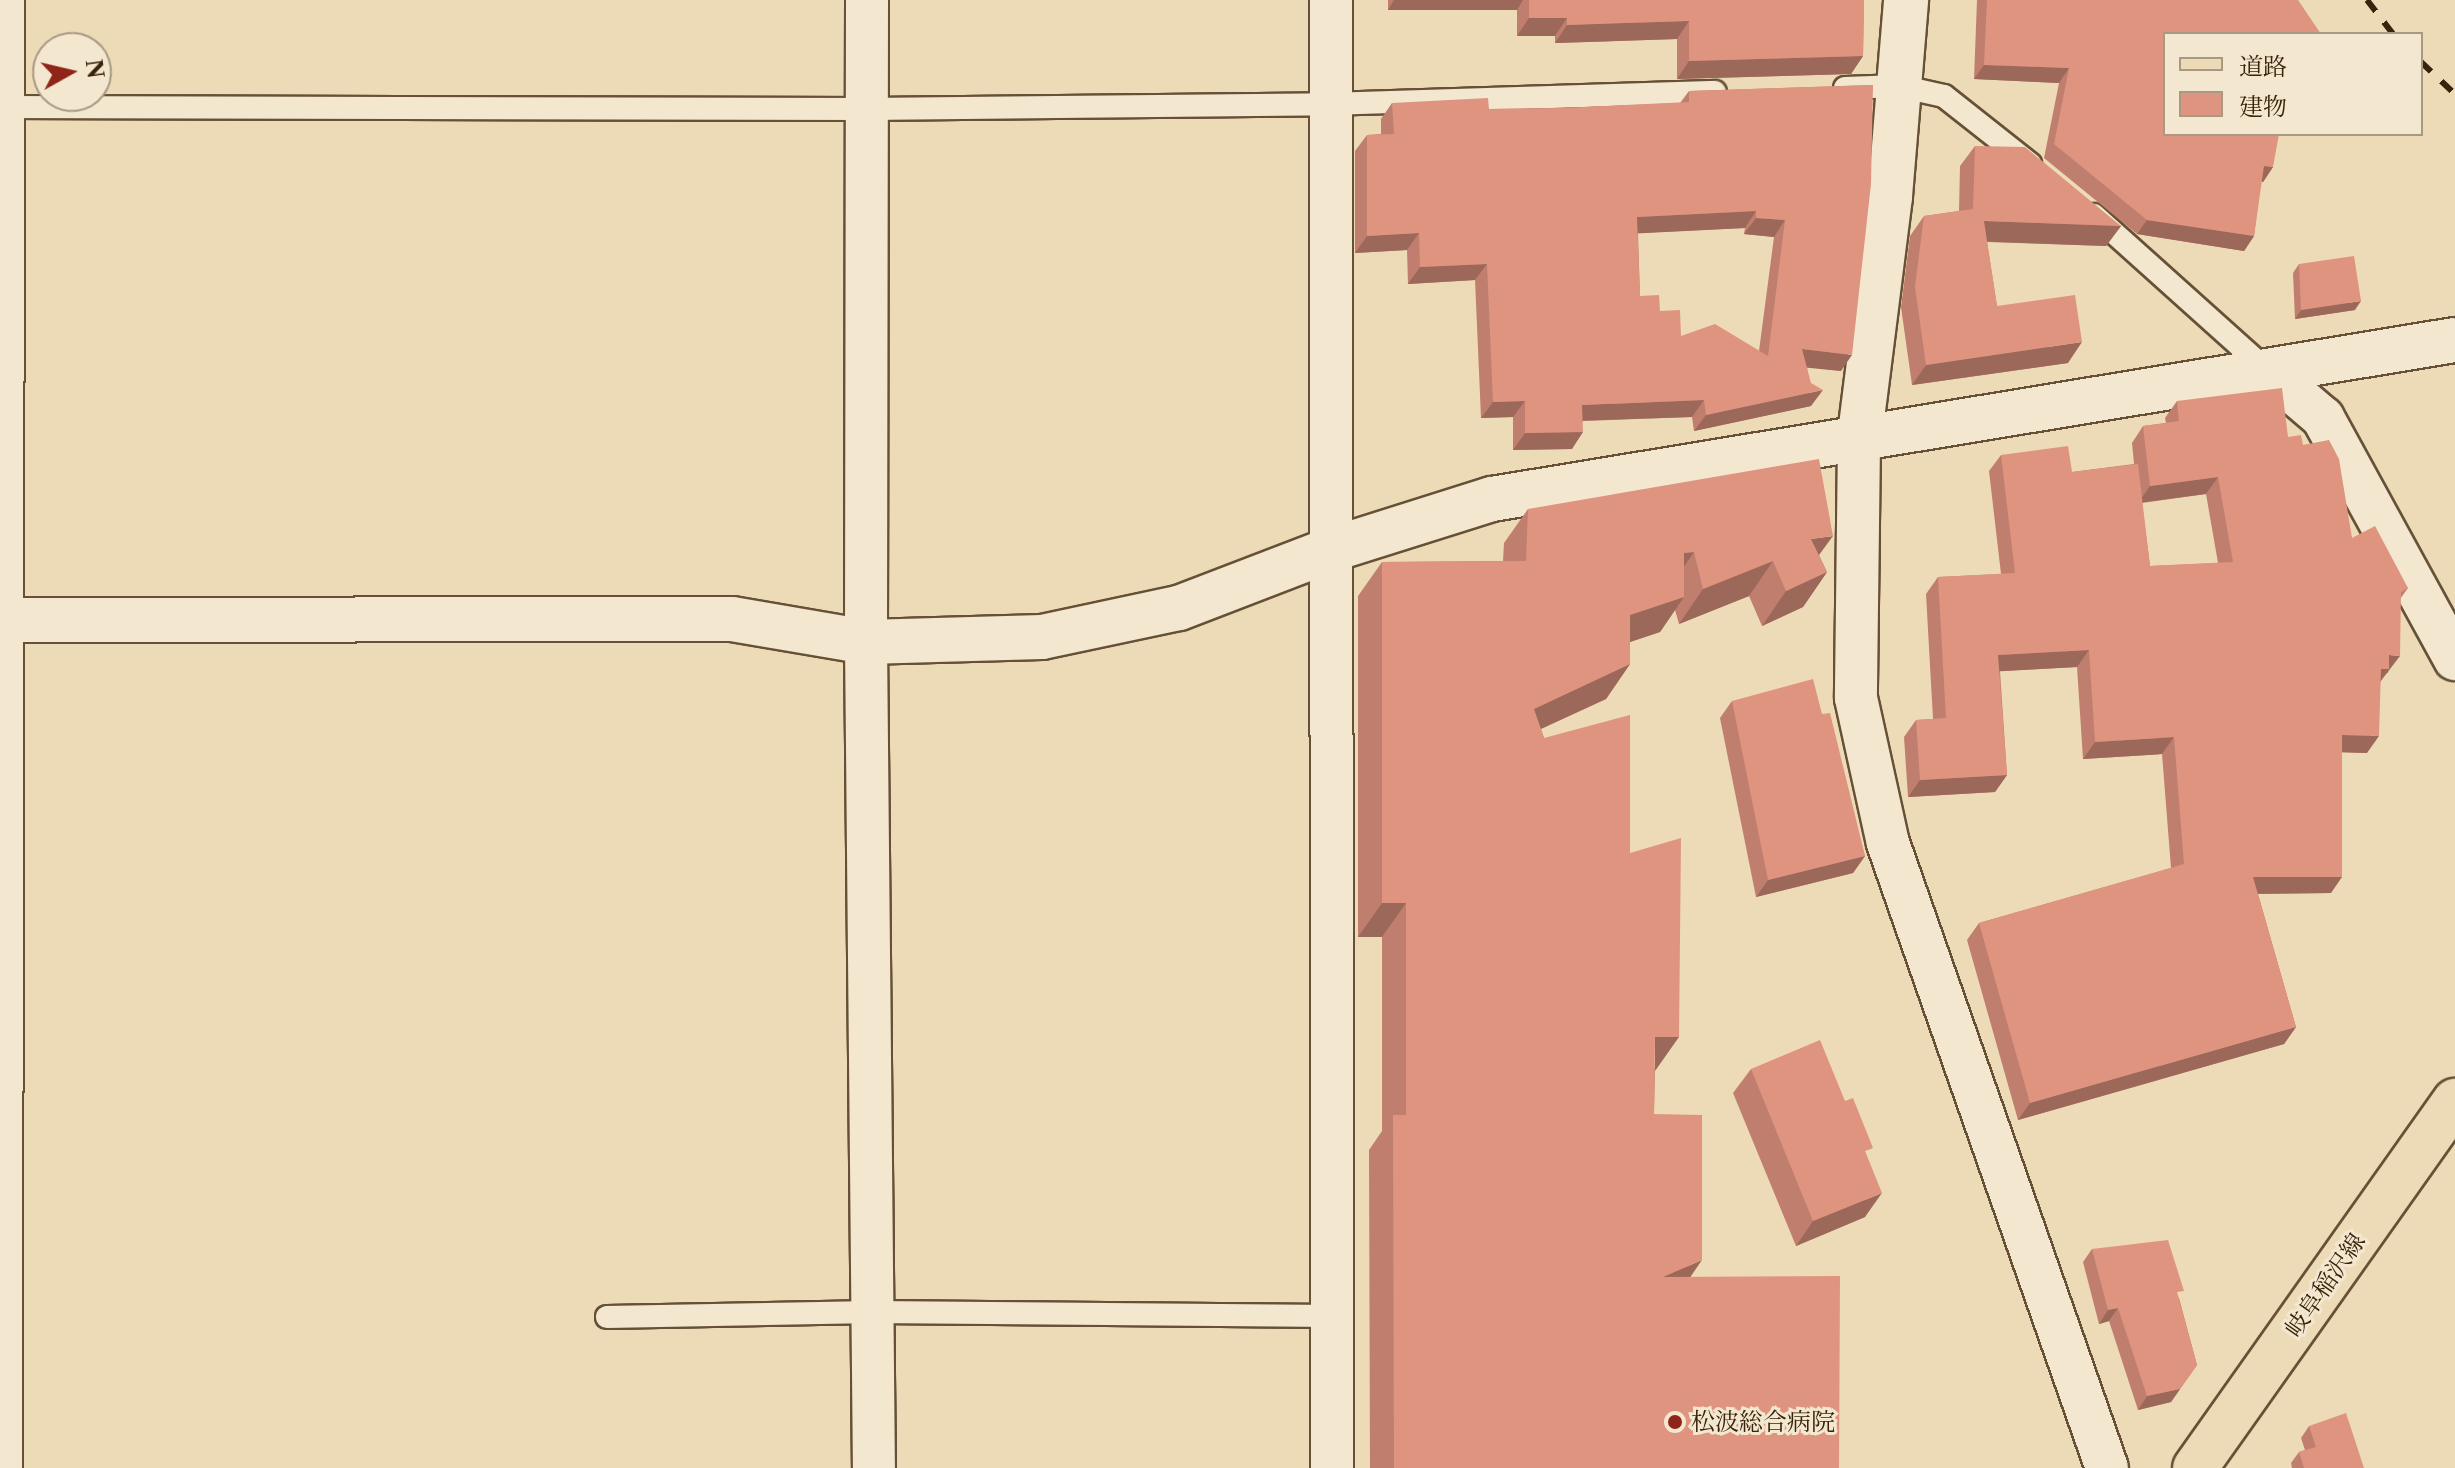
<!DOCTYPE html>
<html>
<head>
<meta charset="utf-8">
<style>
	body { margin:0 }
	#map { position:relative; width:2455px; height:1468px; overflow:hidden; background:#eddab6; font-family:"Libre Caslon Text","Noto Serif JP",serif }
	div>[style] { position:absolute }
	[style*='--x'] { left:calc(var(--x)*1px); top:calc(var(--y)*1px); width:calc(var(--w)*1px); rotate:calc(var(--a)*1deg) }
	.roads { filter:drop-shadow(2px 0 #665137) drop-shadow(-2px 0 #665137) drop-shadow(0 2px #665137) drop-shadow(0 -2px #665137) }
	.service>* { height:22px; margin:-11px; padding:0 11px; transform-origin:11px; border-radius:11px; background:#f3e7d0 }
	.minor>* { height:42px; margin:-21px; padding:0 21px; transform-origin:21px; border-radius:21px; background:#f3e7d0 }
	.tertiary>* { height:44px; margin:-22px; padding:0 22px; transform-origin:22px; border-radius:22px; background:#f3e7d0 }
	.primary>* { height:44px; margin:-22px; padding:0 22px; transform-origin:22px; border-radius:22px; background:#eddab6 }
	.rail>* { height:6px; margin-top:-3px; transform-origin:0; background:repeating-linear-gradient(90deg,#39230d 0 14px,transparent 0 28px) }
	.wall>* { inset:0; background:#c07f6e }
	.shaded-wall>* { inset:0; background:#9c685a }
	.building>* { inset:0; background:#df9480 }
	.dots>* { width:22px; height:22px; translate:-50% -50%; box-sizing:border-box; border:4px solid #f3e7d0; border-radius:50% }
	span { translate:-50% -50%; white-space:nowrap; text-align:center; line-height:1.15; -webkit-text-stroke:6px #f3e7d0; paint-order:stroke }
	.street-label { font-size:24px; color:#39230d }
	.poi-label { font-size:24px; color:#39230d }
	.left { translate:0 -50%; text-align:left }
	.legend { position:absolute; left:2163px; top:32px; width:260px; height:104px; box-sizing:border-box; background:#f3e7d0; border:2px solid #a99982; margin:0; padding:10px 14px; list-style:none; font-size:24px; color:#39230d }
	.legend li { display:flex; align-items:center; gap:16px; height:40px }
	.legend b { width:40px; border:2px solid #a99982 }
	.north { position:absolute; left:32px; top:32px; width:80px; height:80px; box-sizing:border-box; background:#f3e7d0; border:2px solid #a99982; border-radius:50%; rotate:82deg; font-size:22px; font-weight:700; line-height:32px; text-align:center; color:#39230d }
	.north::after { content:''; display:block; margin:auto; width:28px; height:36px; background:#8f2418; clip-path:polygon(50% 0,100% 100%,50% 72%,0 100%) }
</style>
</head>
<body>
<div id="map">
	<div class="roads">
		<div class="service">
			<div style="--x:1845;--y:88;--w:54;--a:-2.1"></div>
			<div style="--x:1899;--y:86;--w:46;--a:12.5"></div>
			<div style="--x:1944;--y:96;--w:110;--a:38.3"></div>
			<div style="--x:0;--y:107;--w:867;--a:0.13"></div>
			<div style="--x:867;--y:109;--w:464;--a:-0.6"></div>
			<div style="--x:1331;--y:104;--w:384;--a:-1.8"></div>
			<div style="--x:2094;--y:215;--w:234;--a:41.9"></div>
			<div style="--x:607;--y:1317;--w:266;--a:-1.1"></div>
			<div style="--x:873;--y:1312;--w:461;--a:0.5"></div>
		</div>
		<div class="minor">
			<div style="--x:867;--y:0;--w:642;--a:90.09"></div>
			<div style="--x:866;--y:642;--w:826;--a:89.45"></div>
			<div style="--x:1331;--y:0;--w:1468;--a:89.96"></div>
			<div style="--x:2268;--y:371;--w:72;--a:40.5"></div>
			<div style="--x:2323;--y:418;--w:275;--a:61.3"></div>
			<div style="--x:1859;--y:442;--w:256;--a:90.7"></div>
			<div style="--x:1856;--y:698;--w:148;--a:77.6"></div>
			<div style="--x:1888;--y:843;--w:662;--a:70.69"></div>
			<div style="--x:1;--y:1468;--w:1468;--a:-89.92"></div>
		</div>
		<div class="tertiary">
			<div style="--x:1859;--y:442;--w:248;--a:-82.8"></div>
			<div style="--x:1890;--y:196;--w:197;--a:-85.3"></div>
			<div style="--x:0;--y:620;--w:732;--a:-0.08"></div>
			<div style="--x:732;--y:619;--w:136;--a:9.7"></div>
			<div style="--x:866;--y:642;--w:176;--a:-1.6"></div>
			<div style="--x:1042;--y:637;--w:140;--a:-12"></div>
			<div style="--x:1179;--y:608;--w:162;--a:-21"></div>
			<div style="--x:1330;--y:550;--w:170;--a:-17.5"></div>
			<div style="--x:1492;--y:499;--w:976;--a:-9.38"></div>
		</div>
		<div class="primary">
			<div style="--x:2195;--y:1468;--w:450;--a:-54.7"></div>
		</div>
	</div>
	<div class="rail">
		<div style="--x:2367;--y:0;--w:43;--a:52.6"></div>
		<div style="--x:2421;--y:62;--w:47;--a:43.3"></div>
	</div>
	<div class="wall">
		<div style="clip-path:polygon(1388px 0,1864px 0,1863px 56px,1851px 74px,1677px 79px,1677px 39px,1555px 43px,1555px 36px,1517px 36px,1517px 10px,1388px 10px)"></div>
		<div style="clip-path:polygon(1977px 0,2298px 0,2165px 34px,2273px 167px,2263px 182px,2261px 181px,2254px 236px,2244px 251px,2137px 234px,2044px 158px,2059px 83px,1974px 79px)"></div>
		<div style="clip-path:polygon(evenodd,1873px 85px,1841px 371px,1807px 367px,1811px 406px,1694px 431px,1692px 417px,1583px 421px,1572px 449px,1513px 450px,1513px 417px,1481px 418px,1475px 280px,1408px 284px,1407px 250px,1355px 253px,1355px 151px,1367px 135px,1381px 134px,1381px 119px,1392px 103px,1489px 109px,1563px 108px,1680px 103px,1689px 91px,1873px 85px,1745px 228px,1744px 234px,1774px 237px,1759px 351px,1681px 336px,1660px 311px,1640px 296px,1638px 233px,1745px 228px)"></div>
		<div style="clip-path:polygon(1975px 146px,2121px 226px,2106px 246px,1987px 242px,1997px 306px,2068px 363px,1912px 385px,1901px 307px,1910px 236px,1924px 216px,1959px 211px,1960px 166px)"></div>
		<div style="clip-path:polygon(2299px 264px,2355px 310px,2295px 319px,2293px 273px)"></div>
		<div style="clip-path:polygon(evenodd,2177px 401px,2288px 437px,2303px 445px,2352px 538px,2408px 588px,2400px 599px,2388px 673px,2386px 673px,2380px 681px,2367px 753px,2342px 752px,2331px 893px,2258px 894px,2296px 1027px,2284px 1044px,2018px 1120px,1967px 940px,1979px 923px,2171px 868px,2162px 754px,2083px 759px,2077px 667px,2000px 671px,2007px 775px,1995px 792px,1908px 797px,1904px 737px,1916px 720px,1933px 719px,1926px 594px,1938px 577px,2001px 574px,1989px 471px,2001px 455px,2072px 472px,2134px 464px,2132px 443px,2143px 426px,2166px 423px,2165px 418px,2177px 401px,2206px 494px,2218px 563px,2150px 566px,2142px 503px,2206px 494px)"></div>
		<div style="clip-path:polygon(1528px 509px,1819px 555px,1827px 572px,1803px 607px,1762px 626px,1749px 596px,1679px 624px,1675px 610px,1660px 632px,1630px 642px,1630px 664px,1606px 699px,1541px 729px,1544px 738px,1630px 853px,1655px 1071px,1654px 1114px,1691px 1277px,1839px 1468px,1370px 1468px,1369px 1150px,1382px 1131px,1382px 937px,1358px 937px,1358px 596px,1382px 562px,1503px 561px,1504px 543px)"></div>
		<div style="clip-path:polygon(1732px 701px,1822px 714px,1865px 856px,1853px 873px,1756px 897px,1720px 718px)"></div>
		<div style="clip-path:polygon(1751px 1069px,1845px 1101px,1867px 1157px,1865px 1217px,1796px 1246px,1733px 1093px)"></div>
		<div style="clip-path:polygon(2092px 1249px,2179px 1298px,2197px 1365px,2171px 1402px,2138px 1410px,2109px 1321px,2099px 1324px,2083px 1262px)"></div>
		<div style="clip-path:polygon(2309px 1426px,2364px 1468px,2292px 1468px,2291px 1463px,2299px 1452px,2305px 1450px,2301px 1438px)"></div>
	</div>
	<div class="shaded-wall">
		<div style="clip-path:polygon(1394px 0,1523px 0,1517px 10px,1388px 10px)"></div>
		<div style="clip-path:polygon(1529px 18px,1567px 18px,1555px 36px,1517px 36px)"></div>
		<div style="clip-path:polygon(1689px 21px,1677px 39px,1555px 43px,1567px 25px)"></div>
		<div style="clip-path:polygon(1863px 56px,1851px 74px,1677px 79px,1689px 61px)"></div>
		<div style="clip-path:polygon(1984px 65px,2069px 68px,2059px 83px,1974px 79px)"></div>
		<div style="clip-path:polygon(2264px 166px,2273px 167px,2263px 182px,2253px 180px)"></div>
		<div style="clip-path:polygon(1756px 211px,1745px 228px,1626px 234px,1637px 217px)"></div>
		<div style="clip-path:polygon(1756px 218px,1785px 220px,1774px 237px,1744px 234px)"></div>
		<div style="clip-path:polygon(2147px 220px,2254px 236px,2244px 251px,2137px 234px)"></div>
		<div style="clip-path:polygon(1984px 221px,2121px 226px,2106px 246px,1970px 241px)"></div>
		<div style="clip-path:polygon(1419px 233px,1407px 250px,1355px 253px,1367px 236px)"></div>
		<div style="clip-path:polygon(1487px 264px,1475px 280px,1408px 284px,1420px 267px)"></div>
		<div style="clip-path:polygon(2361px 301px,2355px 310px,2295px 319px,2301px 310px)"></div>
		<div style="clip-path:polygon(2082px 342px,2068px 363px,1912px 385px,1926px 365px)"></div>
		<div style="clip-path:polygon(1802px 349px,1852px 355px,1841px 371px,1790px 366px)"></div>
		<div style="clip-path:polygon(1823px 390px,1811px 406px,1694px 431px,1706px 415px)"></div>
		<div style="clip-path:polygon(1704px 400px,1692px 417px,1570px 421px,1582px 405px)"></div>
		<div style="clip-path:polygon(1525px 401px,1513px 417px,1481px 418px,1493px 402px)"></div>
		<div style="clip-path:polygon(1583px 432px,1572px 449px,1513px 450px,1525px 433px)"></div>
		<div style="clip-path:polygon(2218px 477px,2206px 494px,2138px 503px,2150px 486px)"></div>
		<div style="clip-path:polygon(1833px 536px,1808px 570px,1811px 539px)"></div>
		<div style="clip-path:polygon(1694px 552px,1670px 587px,1684px 553px)"></div>
		<div style="clip-path:polygon(1773px 561px,1749px 596px,1679px 624px,1703px 589px)"></div>
		<div style="clip-path:polygon(1827px 572px,1803px 607px,1762px 626px,1786px 591px)"></div>
		<div style="clip-path:polygon(1684px 597px,1660px 632px,1606px 650px,1630px 615px)"></div>
		<div style="clip-path:polygon(2089px 650px,2077px 667px,1987px 672px,1998px 655px)"></div>
		<div style="clip-path:polygon(2389px 655px,2400px 656px,2377px 686px,2369px 686px)"></div>
		<div style="clip-path:polygon(1630px 664px,1606px 699px,1510px 743px,1534px 709px)"></div>
		<div style="clip-path:polygon(2342px 735px,2379px 736px,2367px 753px,2330px 752px)"></div>
		<div style="clip-path:polygon(2174px 737px,2162px 754px,2083px 759px,2095px 742px)"></div>
		<div style="clip-path:polygon(2007px 775px,1995px 792px,1908px 797px,1920px 780px)"></div>
		<div style="clip-path:polygon(1865px 856px,1853px 873px,1756px 897px,1768px 880px)"></div>
		<div style="clip-path:polygon(2253px 877px,2342px 877px,2331px 893px,2241px 894px)"></div>
		<div style="clip-path:polygon(1382px 903px,1406px 903px,1382px 937px,1358px 937px)"></div>
		<div style="clip-path:polygon(2296px 1027px,2284px 1044px,2018px 1120px,2030px 1103px)"></div>
		<div style="clip-path:polygon(1655px 1037px,1679px 1037px,1655px 1071px)"></div>
		<div style="clip-path:polygon(1882px 1193px,1865px 1217px,1796px 1246px,1813px 1221px)"></div>
		<div style="clip-path:polygon(1702px 1260px,1678px 1295px,1663px 1277px)"></div>
		<div style="clip-path:polygon(2118px 1308px,2109px 1321px,2099px 1324px,2108px 1310px)"></div>
		<div style="clip-path:polygon(2180px 1389px,2171px 1402px,2138px 1410px,2147px 1396px)"></div>
	</div>
	<div class="building">
		<div style="clip-path:polygon(1529px 0,1864px 0,1863px 56px,1689px 61px,1689px 21px,1567px 25px,1567px 18px,1529px 18px)"></div>
		<div style="clip-path:polygon(1987px 0,2298px 0,2321px 34px,2165px 34px,2165px 134px,2279px 134px,2273px 167px,2264px 166px,2254px 236px,2147px 220px,2054px 144px,2069px 68px,1984px 65px)"></div>
		<div style="clip-path:polygon(evenodd,1873px 85px,1871px 184px,1852px 355px,1802px 349px,1811px 383px,1823px 390px,1706px 415px,1704px 400px,1582px 405px,1583px 432px,1525px 433px,1525px 401px,1493px 402px,1487px 264px,1420px 267px,1419px 233px,1367px 236px,1367px 135px,1394px 134px,1392px 103px,1488px 98px,1489px 109px,1563px 108px,1689px 102px,1689px 91px,1873px 85px,1756px 211px,1756px 218px,1785px 220px,1768px 356px,1715px 324px,1681px 336px,1680px 310px,1660px 311px,1659px 295px,1640px 296px,1637px 217px,1756px 211px)"></div>
		<div style="clip-path:polygon(1975px 146px,2025px 147px,2121px 226px,1984px 221px,1997px 306px,2075px 295px,2082px 342px,1926px 365px,1915px 287px,1924px 216px,1973px 209px)"></div>
		<div style="clip-path:polygon(2354px 256px,2361px 301px,2301px 310px,2299px 264px)"></div>
		<div style="clip-path:polygon(2282px 388px,2288px 437px,2301px 435px,2303px 445px,2329px 440px,2339px 459px,2352px 538px,2375px 526px,2408px 588px,2401px 592px,2400px 656px,2389px 655px,2389px 669px,2381px 669px,2379px 736px,2342px 735px,2342px 877px,2253px 877px,2296px 1027px,2030px 1103px,1979px 923px,2184px 864px,2174px 737px,2095px 742px,2089px 650px,1998px 655px,2007px 775px,1920px 780px,1916px 720px,1946px 718px,1938px 577px,2015px 573px,2001px 455px,2068px 446px,2072px 472px,2138px 464px,2150px 566px,2233px 562px,2218px 477px,2150px 486px,2143px 426px,2179px 421px,2177px 401px)"></div>
		<div style="clip-path:polygon(1819px 459px,1833px 536px,1811px 539px,1827px 572px,1786px 591px,1773px 561px,1703px 589px,1694px 552px,1684px 553px,1684px 597px,1630px 615px,1630px 664px,1534px 709px,1544px 738px,1630px 715px,1630px 853px,1681px 838px,1679px 1037px,1655px 1037px,1654px 1114px,1702px 1115px,1702px 1260px,1663px 1277px,1840px 1276px,1839px 1468px,1394px 1468px,1393px 1115px,1406px 1115px,1406px 903px,1382px 903px,1382px 562px,1526px 561px,1528px 509px)"></div>
		<div style="clip-path:polygon(1813px 679px,1822px 714px,1830px 713px,1865px 856px,1768px 880px,1732px 701px)"></div>
		<div style="clip-path:polygon(1820px 1040px,1845px 1101px,1853px 1098px,1873px 1148px,1865px 1151px,1882px 1193px,1813px 1221px,1751px 1069px)"></div>
		<div style="clip-path:polygon(2168px 1240px,2184px 1291px,2177px 1292px,2197px 1365px,2180px 1389px,2147px 1396px,2118px 1308px,2108px 1310px,2092px 1249px)"></div>
		<div style="clip-path:polygon(2346px 1413px,2364px 1468px,2304px 1468px,2299px 1452px,2316px 1447px,2309px 1426px)"></div>
	</div>
	<div class="dots">
		<div style="left:1675px;top:1422px;background:#8f2418"></div>
	</div>
	<div class="street-label">
		<span style="left:2325px;top:1285px;rotate:-55deg">岐阜稲沢線</span>
	</div>
	<div class="poi-label">
		<span class="left" style="left:1691px;top:1422px">松波総合病院</span>
	</div>
	<ul class="legend">
	<li><b style="height:10px;background:#eddab6"></b>道路</li>
	<li><b style="height:22px;background:#df9480"></b>建物</li>
	</ul>
	<div class="north">N</div>
</div>
</body>
</html>
